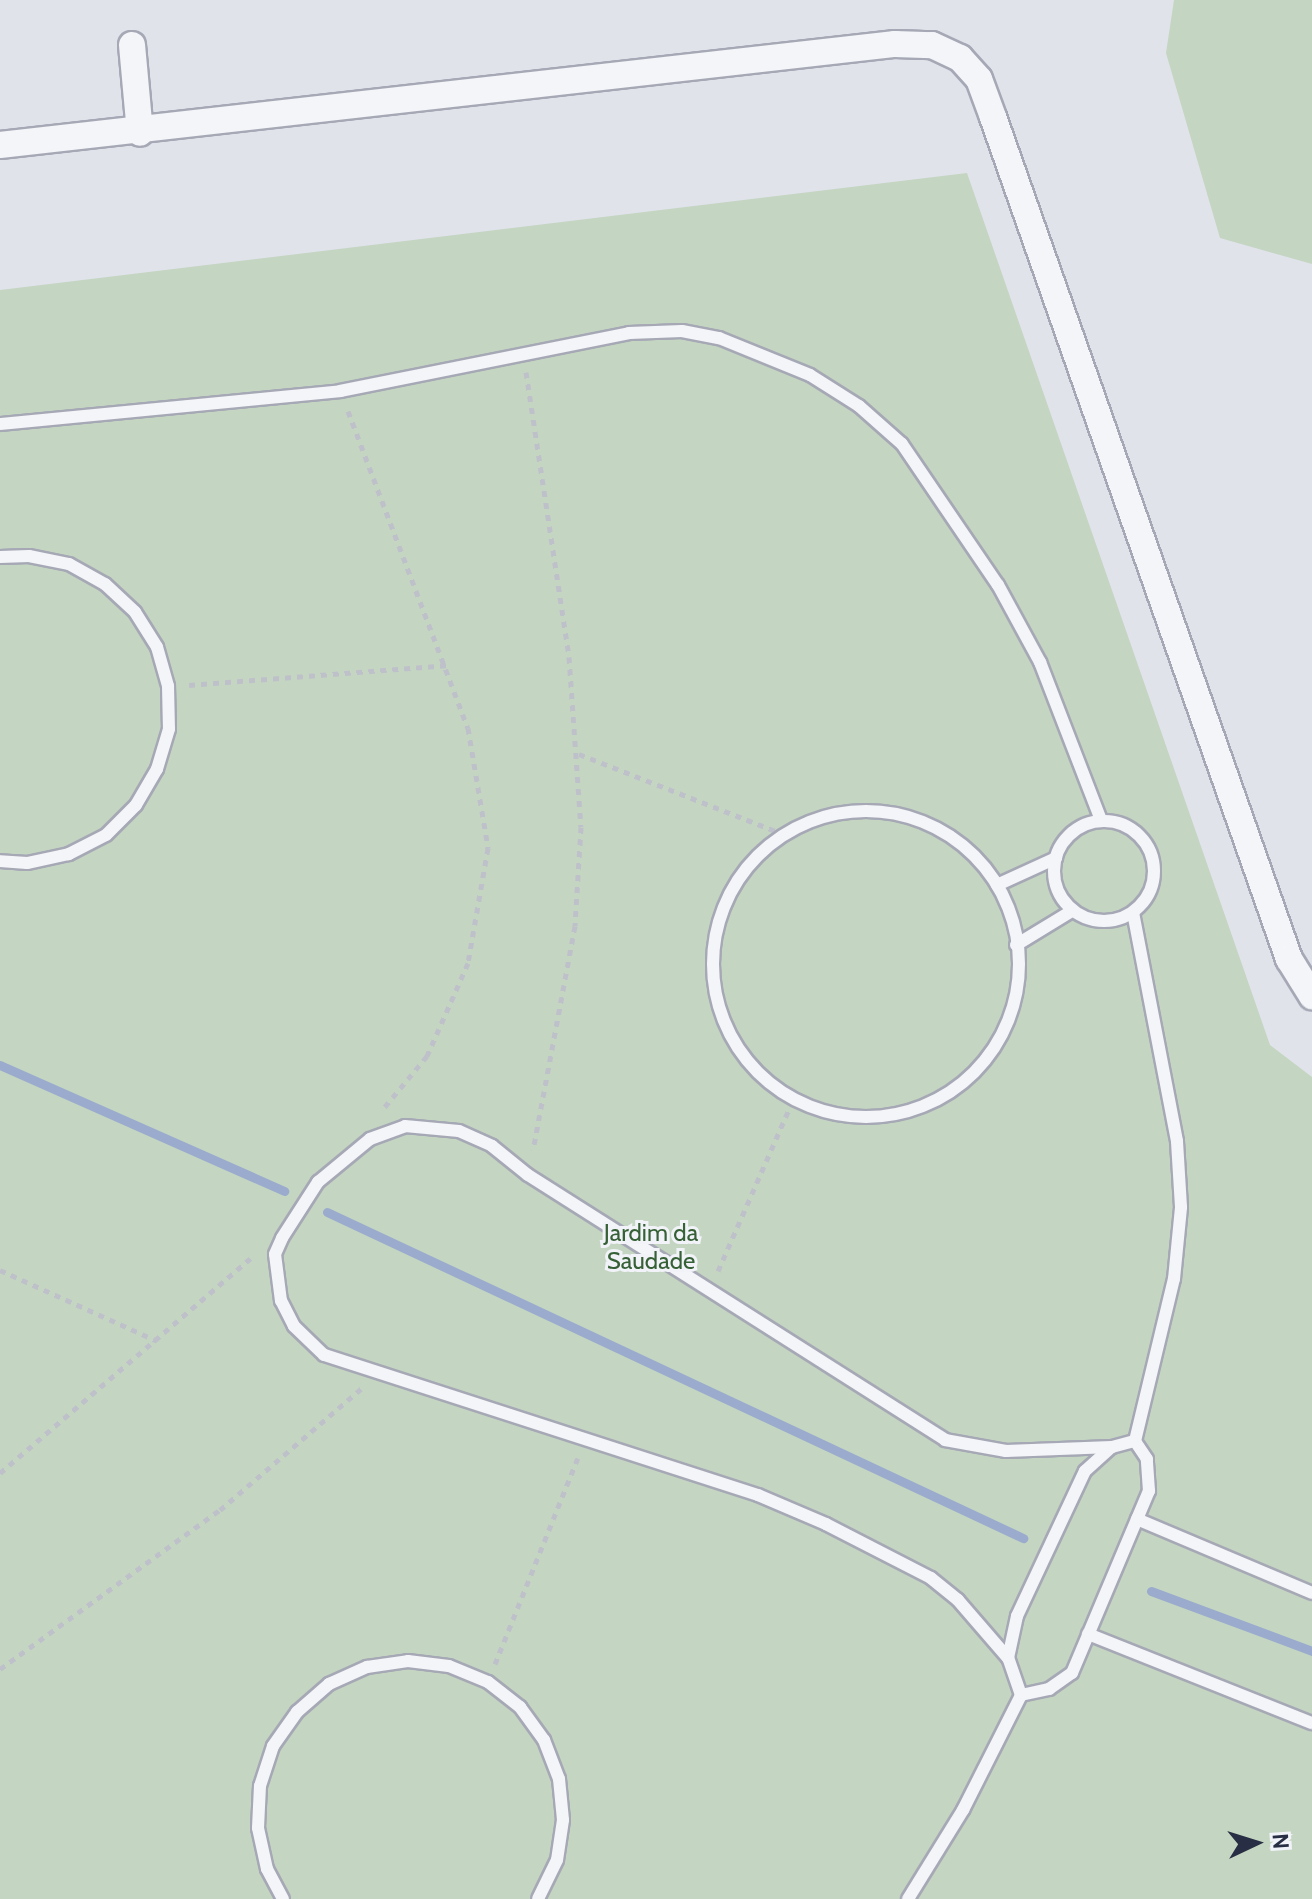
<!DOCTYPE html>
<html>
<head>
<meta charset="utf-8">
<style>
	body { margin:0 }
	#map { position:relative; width:1312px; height:1899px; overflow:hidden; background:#e1e3eb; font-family:Cabin,sans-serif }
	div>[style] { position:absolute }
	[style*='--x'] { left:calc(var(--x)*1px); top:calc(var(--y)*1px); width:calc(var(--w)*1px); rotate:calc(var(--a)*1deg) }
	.green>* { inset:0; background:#c4d5c2 }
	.stream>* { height:9px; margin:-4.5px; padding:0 4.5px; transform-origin:4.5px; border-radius:4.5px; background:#9aabcd }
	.path>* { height:5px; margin-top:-2.5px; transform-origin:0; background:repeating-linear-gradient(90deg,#bfc1ca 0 6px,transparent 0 12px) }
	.roads { filter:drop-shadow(2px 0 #a6a9b5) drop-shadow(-2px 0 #a6a9b5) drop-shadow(0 2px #a6a9b5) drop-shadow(0 -2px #a6a9b5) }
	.service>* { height:12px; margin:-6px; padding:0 6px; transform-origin:6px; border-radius:6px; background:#f4f5f9 }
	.service>.ring { margin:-6px; padding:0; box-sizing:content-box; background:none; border:12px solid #f4f5f9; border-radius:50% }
	.minor>* { height:26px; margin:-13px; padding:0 13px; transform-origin:13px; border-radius:13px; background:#f4f5f9 }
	span { translate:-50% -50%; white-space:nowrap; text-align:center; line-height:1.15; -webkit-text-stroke:6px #f1f3f8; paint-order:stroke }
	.park-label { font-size:24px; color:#366035 }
	.north { position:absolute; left:1216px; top:1803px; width:80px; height:80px; -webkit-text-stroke:6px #f1f3f8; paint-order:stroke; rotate:86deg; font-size:22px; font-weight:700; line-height:32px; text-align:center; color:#282e43 }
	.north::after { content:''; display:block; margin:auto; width:28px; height:36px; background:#282e43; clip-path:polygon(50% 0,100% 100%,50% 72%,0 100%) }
</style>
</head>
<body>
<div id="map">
	<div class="green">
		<div style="clip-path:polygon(1174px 0,1312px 0,1312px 264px,1220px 238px,1166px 53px)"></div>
		<div style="clip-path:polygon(967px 173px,1270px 1045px,1312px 1077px,1312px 1899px,0 1899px,0 290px)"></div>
	</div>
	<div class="stream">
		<div style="--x:0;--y:1065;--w:311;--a:23.9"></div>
		<div style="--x:327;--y:1212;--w:769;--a:25.1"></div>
		<div style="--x:1151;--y:1591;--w:172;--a:20.4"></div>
	</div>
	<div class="path">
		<div style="--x:526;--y:372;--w:288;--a:81.4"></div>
		<div style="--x:569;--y:657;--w:170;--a:86"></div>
		<div style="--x:581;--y:827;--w:99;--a:93.5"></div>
		<div style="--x:575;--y:926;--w:228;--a:100.6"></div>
		<div style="--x:348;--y:411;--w:339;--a:69.3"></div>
		<div style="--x:468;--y:728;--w:122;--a:80.5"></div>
		<div style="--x:488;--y:848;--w:117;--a:99.9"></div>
		<div style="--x:468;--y:963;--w:102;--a:113.8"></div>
		<div style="--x:427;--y:1056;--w:70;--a:129.8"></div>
		<div style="--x:189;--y:685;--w:258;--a:-4.4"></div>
		<div style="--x:579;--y:754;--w:219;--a:21.4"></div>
		<div style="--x:0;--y:1270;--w:172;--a:24.3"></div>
		<div style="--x:718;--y:1271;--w:187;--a:-66.3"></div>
		<div style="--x:0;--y:1473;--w:335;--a:-40.6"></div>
		<div style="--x:495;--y:1664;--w:222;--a:-68.1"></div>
		<div style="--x:0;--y:1669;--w:271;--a:-35.9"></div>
		<div style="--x:220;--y:1510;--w:187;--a:-40.7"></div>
	</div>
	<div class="roads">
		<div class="service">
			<div style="--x:0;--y:424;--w:342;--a:-5.5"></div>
			<div style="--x:340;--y:391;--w:295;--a:-11.3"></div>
			<div style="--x:629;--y:333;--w:53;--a:-2.2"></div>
			<div style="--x:682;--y:331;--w:38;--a:11"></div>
			<div style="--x:719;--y:338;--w:98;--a:22.1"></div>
			<div style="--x:810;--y:375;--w:58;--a:32.3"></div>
			<div style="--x:859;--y:406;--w:57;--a:41.5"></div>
			<div style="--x:902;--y:444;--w:171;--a:55.8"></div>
			<div style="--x:998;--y:585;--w:88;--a:61.4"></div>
			<div style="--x:1040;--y:662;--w:169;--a:68.9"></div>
			<div style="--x:0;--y:557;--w:29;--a:-2"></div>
			<div style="--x:29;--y:556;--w:41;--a:11.3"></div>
			<div style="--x:69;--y:564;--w:41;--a:29.1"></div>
			<div style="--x:105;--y:584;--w:41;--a:43"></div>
			<div style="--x:135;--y:612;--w:41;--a:57.8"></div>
			<div style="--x:157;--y:647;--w:41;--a:74.2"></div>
			<div style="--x:168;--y:686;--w:43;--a:88.7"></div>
			<div style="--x:169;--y:729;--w:42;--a:106.7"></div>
			<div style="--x:157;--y:769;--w:42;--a:120.3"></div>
			<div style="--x:136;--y:805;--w:42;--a:135"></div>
			<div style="--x:106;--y:835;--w:42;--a:152.8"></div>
			<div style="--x:69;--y:854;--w:43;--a:167.9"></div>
			<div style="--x:27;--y:863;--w:27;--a:-176"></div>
			<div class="ring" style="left:713px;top:811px;width:294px;height:294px"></div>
			<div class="ring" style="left:1054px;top:821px;width:88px;height:88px"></div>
			<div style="--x:997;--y:885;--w:65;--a:-24.6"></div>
			<div style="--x:1016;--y:945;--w:66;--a:-31.3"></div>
			<div style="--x:1137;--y:1519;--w:190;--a:22.9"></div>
			<div style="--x:1088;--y:1634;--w:241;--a:21.7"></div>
			<div style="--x:1008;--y:1658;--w:77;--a:-130.8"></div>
			<div style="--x:958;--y:1600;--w:35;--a:-141"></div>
			<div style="--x:931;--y:1578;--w:118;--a:-152.8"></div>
			<div style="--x:826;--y:1524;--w:74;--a:-156.9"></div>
			<div style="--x:758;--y:1495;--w:456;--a:-162.1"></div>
			<div style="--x:324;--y:1355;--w:42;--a:-136"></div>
			<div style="--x:294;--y:1326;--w:28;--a:-117"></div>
			<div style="--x:281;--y:1301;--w:47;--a:-97.3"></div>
			<div style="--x:275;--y:1254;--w:17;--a:-66"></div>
			<div style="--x:282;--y:1238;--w:67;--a:-57.3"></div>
			<div style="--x:318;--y:1182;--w:67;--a:-39.6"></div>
			<div style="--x:370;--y:1139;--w:37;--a:-20"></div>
			<div style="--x:405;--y:1126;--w:54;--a:5.3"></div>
			<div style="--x:459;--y:1131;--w:36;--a:24"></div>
			<div style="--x:492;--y:1146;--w:46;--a:38.9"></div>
			<div style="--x:528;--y:1175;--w:494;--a:32.4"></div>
			<div style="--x:945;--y:1440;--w:62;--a:10.2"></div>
			<div style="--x:1006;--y:1451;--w:106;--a:-2.2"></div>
			<div style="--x:1021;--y:1695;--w:29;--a:-12"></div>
			<div style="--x:1049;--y:1689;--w:28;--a:-35"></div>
			<div style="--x:1072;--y:1673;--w:198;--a:-67.1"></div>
			<div style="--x:1149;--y:1491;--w:32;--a:-94"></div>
			<div style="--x:1147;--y:1459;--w:22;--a:-124"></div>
			<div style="--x:283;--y:1899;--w:34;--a:-118"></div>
			<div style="--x:267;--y:1869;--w:42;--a:-102.4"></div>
			<div style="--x:258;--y:1828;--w:42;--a:-87.3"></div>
			<div style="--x:260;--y:1786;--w:42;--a:-72"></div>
			<div style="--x:273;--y:1746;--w:42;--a:-54.8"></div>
			<div style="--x:297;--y:1712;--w:43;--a:-41.2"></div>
			<div style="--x:329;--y:1684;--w:42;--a:-24.1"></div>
			<div style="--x:367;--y:1667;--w:41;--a:-8.3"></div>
			<div style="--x:408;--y:1661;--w:41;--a:7"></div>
			<div style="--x:449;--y:1666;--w:42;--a:22.3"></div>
			<div style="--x:488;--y:1682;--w:41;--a:38"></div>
			<div style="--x:520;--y:1707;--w:41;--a:54"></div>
			<div style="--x:544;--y:1740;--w:42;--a:69"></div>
			<div style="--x:559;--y:1779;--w:41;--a:84.4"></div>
			<div style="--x:563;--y:1820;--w:40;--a:98.5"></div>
			<div style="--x:557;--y:1860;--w:43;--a:116"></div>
			<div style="--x:908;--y:1899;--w:105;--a:-58.3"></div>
			<div style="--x:963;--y:1810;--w:129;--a:-63.2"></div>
			<div style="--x:1021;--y:1695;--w:39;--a:-109"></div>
			<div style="--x:1008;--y:1658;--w:43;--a:-77.9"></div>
			<div style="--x:1017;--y:1616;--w:160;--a:-64.9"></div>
			<div style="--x:1085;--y:1471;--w:36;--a:-42"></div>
			<div style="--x:1112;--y:1447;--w:24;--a:-15"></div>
			<div style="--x:1135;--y:1441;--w:167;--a:-76.5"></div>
			<div style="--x:1174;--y:1279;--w:72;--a:-84.4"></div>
			<div style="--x:1181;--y:1207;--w:66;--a:-93.5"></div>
			<div style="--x:1177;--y:1141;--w:232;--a:-100.9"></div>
		</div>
		<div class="minor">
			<div style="--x:132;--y:45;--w:88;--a:84.8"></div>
			<div style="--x:0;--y:145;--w:901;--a:-6.44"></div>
			<div style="--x:895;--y:44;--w:37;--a:2"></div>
			<div style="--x:932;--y:45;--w:31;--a:25"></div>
			<div style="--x:960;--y:58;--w:28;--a:48"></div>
			<div style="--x:979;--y:79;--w:40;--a:69.8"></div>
			<div style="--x:993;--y:117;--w:893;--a:70.63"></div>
			<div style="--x:1289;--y:959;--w:44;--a:58.1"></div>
		</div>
	</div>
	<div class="park-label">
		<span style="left:651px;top:1247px">Jardim da<br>Saudade</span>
	</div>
	<div class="north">N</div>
</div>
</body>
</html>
